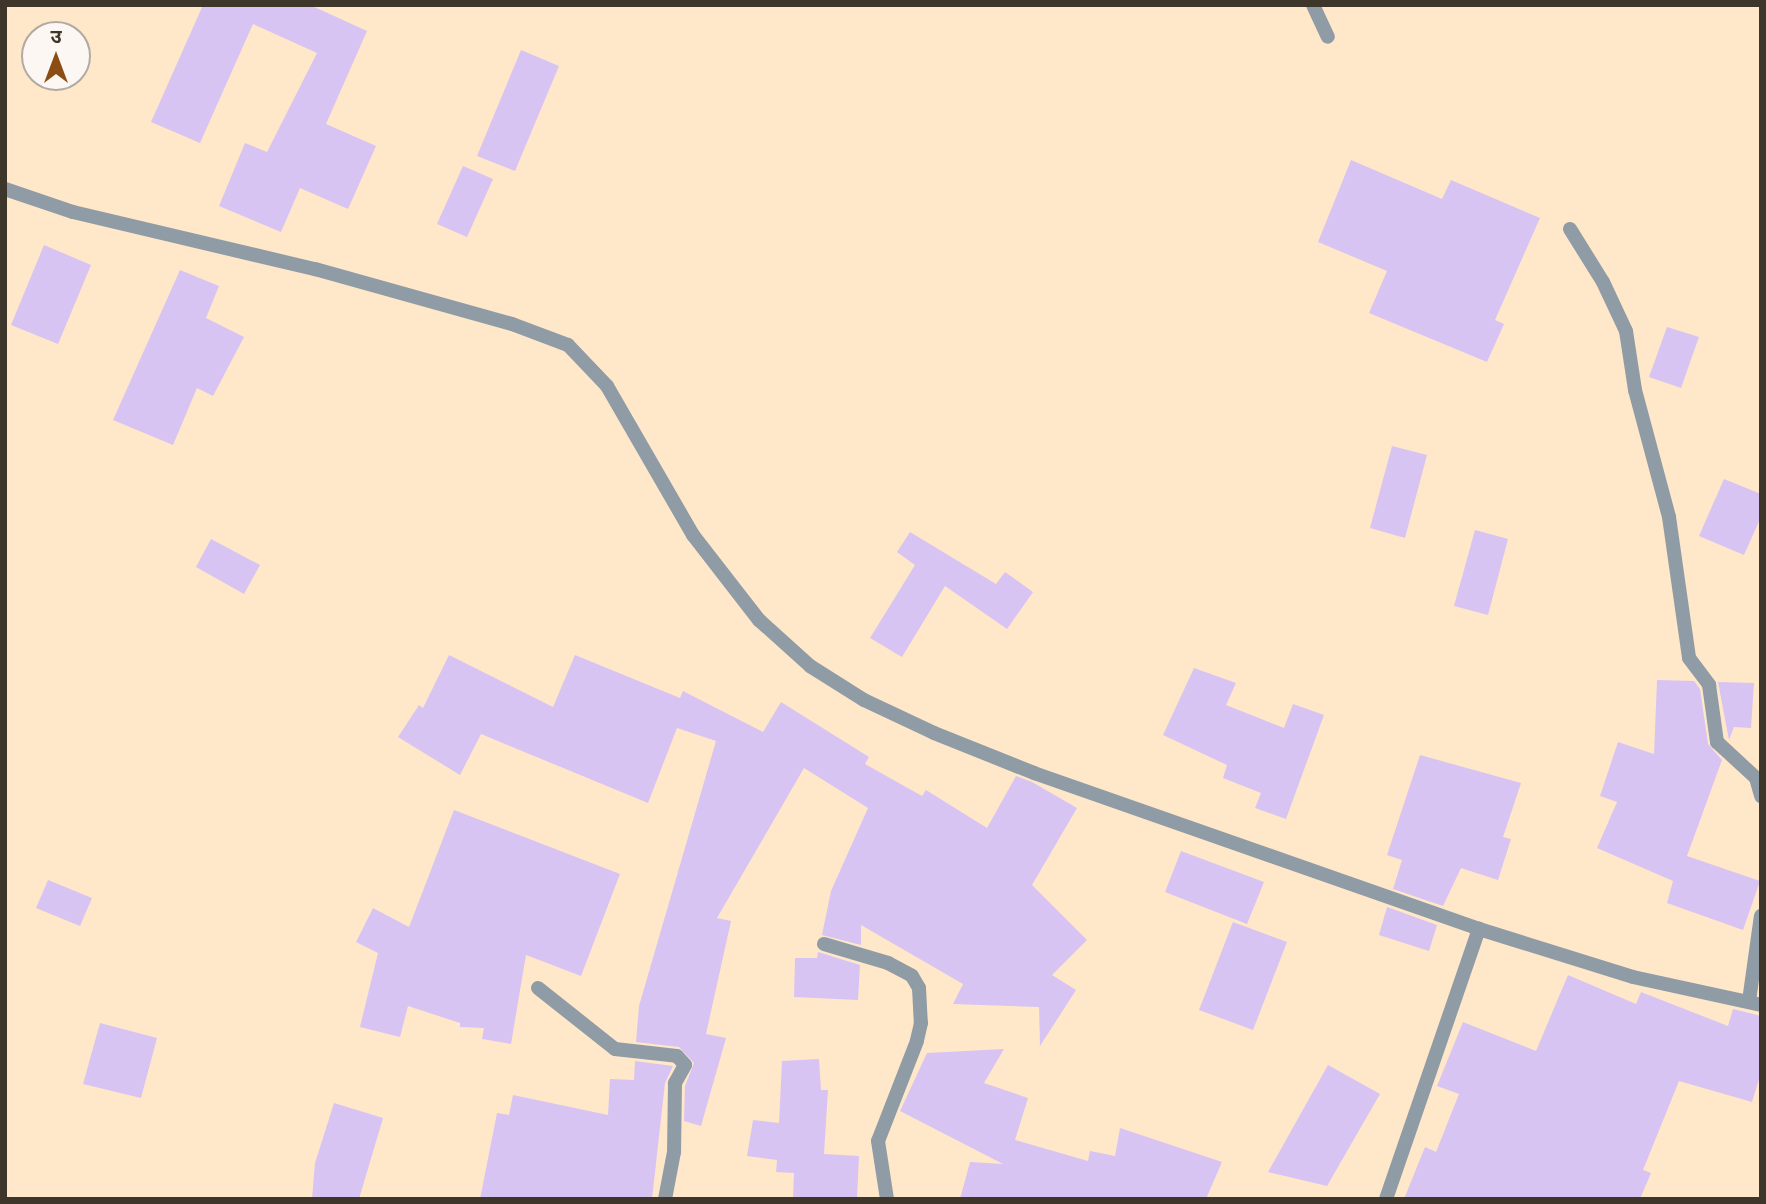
<!DOCTYPE html>
<html>
<head>
<meta charset="utf-8">
<style>
	body { margin:0 }
	#map { position:relative; width:1766px; height:1204px; overflow:hidden; background:#ffe7ca; font-family:"Crimson Pro","Noto Sans Devanagari",serif }
	div>[style] { position:absolute }
	[style*='--x'] { left:calc(var(--x)*1px); top:calc(var(--y)*1px); width:calc(var(--w)*1px); rotate:calc(var(--a)*1deg) }
	.building>* { inset:0; background:#d8c4f2 }
	.minor>* { height:14px; margin:-7px; padding:0 7px; transform-origin:7px; border-radius:7px; background:#8f9ba5 }
	span { translate:-50% -50%; white-space:nowrap; text-align:center; line-height:1.15; -webkit-text-stroke:6px #fcf7f2; paint-order:stroke }
	.frame { position:absolute; inset:0; border:7px solid #3f362b; pointer-events:none }
	.north { position:absolute; left:21px; top:21px; width:70px; height:70px; box-sizing:border-box; background:#fcf7f2; border:2px solid #b0aaa2; border-radius:50%; rotate:0deg; font-size:19px; font-weight:700; line-height:28px; text-align:center; color:#3f362b }
	.north::after { content:''; display:block; margin:auto; width:24px; height:32px; background:#8c4d15; clip-path:polygon(50% 0,100% 100%,50% 72%,0 100%) }
</style>
</head>
<body>
<div id="map">
	<div class="building">
		<div style="clip-path:polygon(203px 5px,310px 5px,367px 31px,326px 124px,376px 146px,348px 209px,300px 188px,281px 232px,219px 206px,245px 143px,267px 152px,317px 53px,253px 24px,200px 143px,151px 122px)"></div>
		<div style="clip-path:polygon(521px 50px,559px 66px,515px 171px,477px 156px)"></div>
		<div style="clip-path:polygon(1351px 160px,1442px 199px,1451px 180px,1540px 218px,1495px 320px,1504px 324px,1487px 362px,1369px 313px,1387px 271px,1318px 242px)"></div>
		<div style="clip-path:polygon(463px 166px,493px 179px,467px 237px,437px 224px)"></div>
		<div style="clip-path:polygon(44px 245px,91px 265px,58px 344px,11px 325px)"></div>
		<div style="clip-path:polygon(180px 270px,219px 286px,206px 318px,244px 337px,213px 396px,197px 388px,173px 445px,113px 420px)"></div>
		<div style="clip-path:polygon(1667px 327px,1699px 337px,1681px 388px,1649px 377px)"></div>
		<div style="clip-path:polygon(1392px 446px,1427px 455px,1405px 538px,1370px 528px)"></div>
		<div style="clip-path:polygon(1724px 479px,1761px 494px,1761px 517px,1744px 555px,1699px 536px)"></div>
		<div style="clip-path:polygon(1475px 530px,1508px 539px,1488px 615px,1454px 606px)"></div>
		<div style="clip-path:polygon(910px 532px,996px 584px,1005px 572px,1033px 592px,1007px 629px,945px 586px,902px 657px,870px 638px,915px 565px,897px 552px)"></div>
		<div style="clip-path:polygon(211px 539px,260px 565px,244px 594px,196px 567px)"></div>
		<div style="clip-path:polygon(449px 655px,553px 707px,575px 655px,680px 698px,683px 691px,763px 732px,781px 702px,869px 757px,865px 764px,922px 796px,926px 790px,987px 828px,1016px 776px,1032px 782px,1077px 808px,1032px 885px,1087px 940px,1052px 975px,1076px 990px,1040px 1046px,1039px 1007px,953px 1004px,963px 984px,861px 925px,861px 945px,822px 935px,831px 891px,868px 808px,804px 768px,717px 918px,731px 921px,706px 1034px,726px 1038px,701px 1126px,684px 1121px,685px 1086px,694px 1063px,679px 1047px,636px 1042px,639px 1006px,716px 741px,677px 728px,648px 803px,481px 734px,460px 775px,398px 737px,419px 705px,423px 708px)"></div>
		<div style="clip-path:polygon(1194px 668px,1236px 683px,1226px 705px,1284px 728px,1293px 704px,1324px 715px,1286px 819px,1255px 808px,1261px 793px,1223px 778px,1227px 765px,1163px 735px)"></div>
		<div style="clip-path:polygon(1657px 680px,1694px 681px,1700px 689px,1708px 744px,1722px 760px,1687px 856px,1760px 881px,1743px 930px,1667px 903px,1673px 881px,1597px 848px,1617px 802px,1600px 796px,1618px 742px,1654px 754px)"></div>
		<div style="clip-path:polygon(1718px 682px,1754px 683px,1751px 728px,1734px 727px,1729px 740px)"></div>
		<div style="clip-path:polygon(1420px 755px,1521px 783px,1503px 837px,1511px 839px,1498px 880px,1461px 868px,1443px 906px,1393px 889px,1402px 860px,1387px 855px)"></div>
		<div style="clip-path:polygon(454px 810px,620px 874px,581px 976px,526px 955px,511px 1044px,482px 1039px,484px 1028px,460px 1027px,460px 1023px,408px 1006px,400px 1037px,360px 1027px,378px 953px,356px 942px,373px 908px,409px 927px)"></div>
		<div style="clip-path:polygon(1181px 851px,1264px 882px,1247px 924px,1165px 892px)"></div>
		<div style="clip-path:polygon(48px 880px,92px 898px,80px 926px,36px 908px)"></div>
		<div style="clip-path:polygon(1387px 907px,1437px 925px,1429px 951px,1379px 935px)"></div>
		<div style="clip-path:polygon(1233px 922px,1287px 942px,1253px 1030px,1199px 1010px)"></div>
		<div style="clip-path:polygon(818px 952px,860px 965px,858px 1000px,794px 997px,795px 958px,817px 958px)"></div>
		<div style="clip-path:polygon(1568px 975px,1636px 1004px,1641px 992px,1728px 1026px,1733px 1009px,1761px 1016px,1761px 1073px,1752px 1102px,1679px 1081px,1643px 1170px,1651px 1173px,1640px 1199px,1404px 1199px,1425px 1147px,1436px 1152px,1459px 1094px,1437px 1086px,1463px 1022px,1536px 1051px)"></div>
		<div style="clip-path:polygon(100px 1023px,157px 1038px,141px 1098px,83px 1084px)"></div>
		<div style="clip-path:polygon(1004px 1049px,984px 1083px,1028px 1098px,1015px 1140px,1088px 1161px,1090px 1151px,1115px 1156px,1120px 1128px,1222px 1162px,1206px 1199px,960px 1199px,970px 1162px,1003px 1164px,900px 1111px,927px 1053px)"></div>
		<div style="clip-path:polygon(819px 1059px,821px 1090px,828px 1090px,824px 1154px,859px 1156px,857px 1199px,793px 1199px,794px 1173px,776px 1172px,777px 1160px,747px 1156px,753px 1120px,779px 1123px,782px 1061px)"></div>
		<div style="clip-path:polygon(635px 1061px,673px 1066px,665px 1083px,652px 1199px,480px 1199px,497px 1113px,509px 1115px,513px 1095px,608px 1115px,610px 1079px,634px 1080px)"></div>
		<div style="clip-path:polygon(1328px 1065px,1380px 1094px,1327px 1186px,1268px 1172px)"></div>
		<div style="clip-path:polygon(334px 1103px,383px 1118px,359px 1199px,312px 1199px,315px 1163px)"></div>
	</div>
	<div class="minor">
		<div style="--x:1313;--y:5;--w:35;--a:65"></div>
		<div style="--x:5;--y:189;--w:72;--a:18.7"></div>
		<div style="--x:73;--y:212;--w:249;--a:13.3"></div>
		<div style="--x:315;--y:269;--w:205;--a:15.6"></div>
		<div style="--x:512;--y:324;--w:60;--a:20.6"></div>
		<div style="--x:568;--y:345;--w:57;--a:46.4"></div>
		<div style="--x:607;--y:386;--w:172;--a:60"></div>
		<div style="--x:693;--y:535;--w:108;--a:52.2"></div>
		<div style="--x:759;--y:620;--w:69;--a:42"></div>
		<div style="--x:810;--y:666;--w:64;--a:32.2"></div>
		<div style="--x:864;--y:700;--w:77;--a:25.2"></div>
		<div style="--x:934;--y:733;--w:108;--a:21.8"></div>
		<div style="--x:1034;--y:773;--w:472;--a:19.3"></div>
		<div style="--x:1479;--y:929;--w:161;--a:17.3"></div>
		<div style="--x:1633;--y:977;--w:131;--a:12.3"></div>
		<div style="--x:1570;--y:229;--w:62;--a:58.1"></div>
		<div style="--x:1603;--y:282;--w:54;--a:64.9"></div>
		<div style="--x:1626;--y:331;--w:60;--a:81.3"></div>
		<div style="--x:1635;--y:390;--w:131;--a:75"></div>
		<div style="--x:1669;--y:517;--w:142;--a:81.9"></div>
		<div style="--x:1689;--y:658;--w:34;--a:53"></div>
		<div style="--x:1709;--y:685;--w:58;--a:82"></div>
		<div style="--x:1717;--y:742;--w:53;--a:42.7"></div>
		<div style="--x:1756;--y:778;--w:19;--a:74"></div>
		<div style="--x:824;--y:944;--w:67;--a:16.5"></div>
		<div style="--x:888;--y:963;--w:27;--a:28"></div>
		<div style="--x:912;--y:976;--w:14;--a:60"></div>
		<div style="--x:919;--y:988;--w:35;--a:87"></div>
		<div style="--x:921;--y:1023;--w:18;--a:103"></div>
		<div style="--x:917;--y:1041;--w:107;--a:111.3"></div>
		<div style="--x:878;--y:1141;--w:59;--a:81.2"></div>
		<div style="--x:538;--y:988;--w:98;--a:38.4"></div>
		<div style="--x:615;--y:1049;--w:62;--a:6.4"></div>
		<div style="--x:677;--y:1056;--w:12;--a:48"></div>
		<div style="--x:685;--y:1065;--w:21;--a:119"></div>
		<div style="--x:675;--y:1083;--w:69;--a:90.8"></div>
		<div style="--x:674;--y:1152;--w:48;--a:100.8"></div>
		<div style="--x:1749;--y:1001;--w:86;--a:-82"></div>
		<div style="--x:1386;--y:1199;--w:286;--a:-71"></div>
	</div>
	<div class="frame"></div>
	<div class="north">उ</div>
</div>
</body>
</html>
